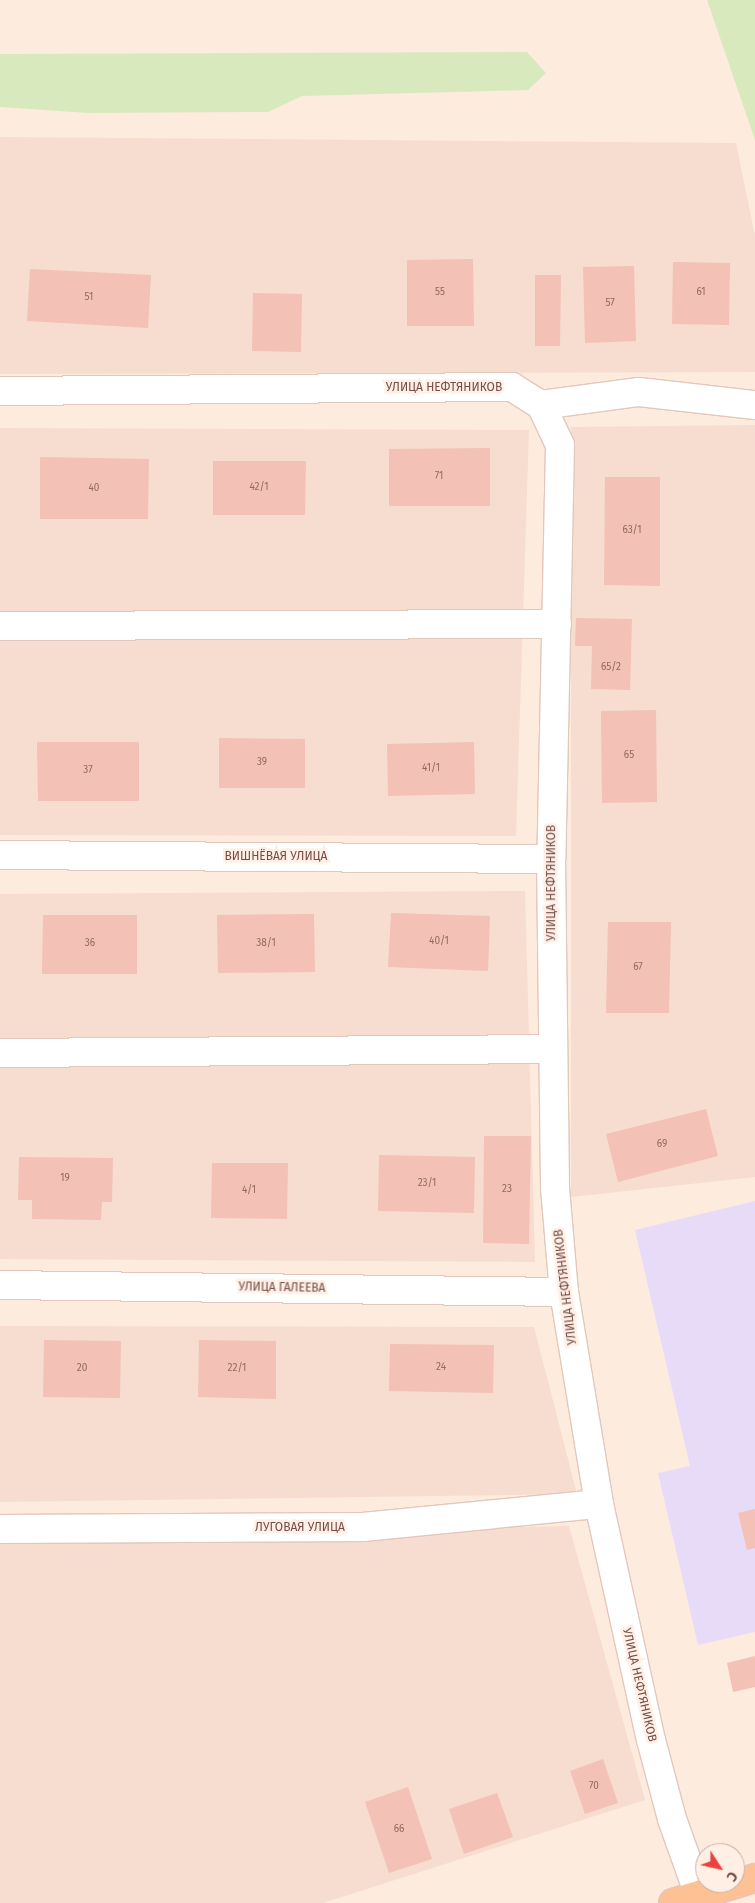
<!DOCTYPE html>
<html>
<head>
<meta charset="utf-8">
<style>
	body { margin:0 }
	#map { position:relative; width:755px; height:1903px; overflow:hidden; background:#fdebde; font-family:"Fira Sans",sans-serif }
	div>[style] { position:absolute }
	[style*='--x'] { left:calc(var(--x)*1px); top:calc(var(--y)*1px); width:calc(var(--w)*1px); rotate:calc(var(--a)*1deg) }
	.residential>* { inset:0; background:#f6ddcf }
	.education>* { inset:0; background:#e8dbf8 }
	.green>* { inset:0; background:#d8eabd }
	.building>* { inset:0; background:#f3c1b5 }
	.roads { filter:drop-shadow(1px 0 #e2c7bd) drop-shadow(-1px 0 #e2c7bd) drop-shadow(0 1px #e2c7bd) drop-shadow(0 -1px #e2c7bd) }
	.minor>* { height:28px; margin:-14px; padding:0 14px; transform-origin:14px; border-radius:14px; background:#fff }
	.major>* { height:28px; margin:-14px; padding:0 14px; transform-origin:14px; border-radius:14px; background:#fec194 }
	span { translate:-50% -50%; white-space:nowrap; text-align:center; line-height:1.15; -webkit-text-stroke:5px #ffefe5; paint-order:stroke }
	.number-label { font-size:10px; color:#936a62 }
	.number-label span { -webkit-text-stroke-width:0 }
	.street-label { font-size:12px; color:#734d46 }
	.north { position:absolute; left:695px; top:1843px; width:50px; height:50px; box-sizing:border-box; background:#ffefe5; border:1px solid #c7aea5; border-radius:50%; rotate:125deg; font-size:14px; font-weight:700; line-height:20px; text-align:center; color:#734d46 }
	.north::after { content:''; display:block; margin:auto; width:18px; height:22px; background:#eb423f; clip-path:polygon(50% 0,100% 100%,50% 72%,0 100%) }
</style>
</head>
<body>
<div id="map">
	<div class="residential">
		<div style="clip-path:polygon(0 137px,736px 143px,755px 236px,755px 372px,0 374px)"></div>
		<div style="clip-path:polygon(755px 425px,755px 1177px,571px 1197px,571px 427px)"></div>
		<div style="clip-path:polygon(0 428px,529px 430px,516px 836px,0 835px)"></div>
		<div style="clip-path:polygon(525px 891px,535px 1262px,0 1259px,0 894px)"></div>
		<div style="clip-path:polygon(0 1326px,534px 1327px,577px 1494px,0 1502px)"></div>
		<div style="clip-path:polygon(569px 1526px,645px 1800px,323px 1903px,0 1903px,0 1538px)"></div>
	</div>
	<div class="education">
		<div style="clip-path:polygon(755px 1201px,755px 1632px,698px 1645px,658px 1473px,690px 1466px,635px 1230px)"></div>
	</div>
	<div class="green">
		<div style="clip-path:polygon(707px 0,755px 0,755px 140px)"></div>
		<div style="clip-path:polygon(527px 52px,546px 73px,528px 90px,302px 96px,268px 112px,88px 113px,0 107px,0 54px)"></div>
	</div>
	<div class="building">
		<div style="clip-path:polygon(473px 259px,474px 326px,407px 326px,407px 260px)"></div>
		<div style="clip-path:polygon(673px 262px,730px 263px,729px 325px,672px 324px)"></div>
		<div style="clip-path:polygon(634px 266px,636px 341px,585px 343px,583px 267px)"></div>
		<div style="clip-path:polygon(30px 269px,151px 275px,148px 328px,27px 321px)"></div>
		<div style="clip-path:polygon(535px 275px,561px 275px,560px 346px,535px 346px)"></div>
		<div style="clip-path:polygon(253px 293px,302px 294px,301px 352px,252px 351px)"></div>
		<div style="clip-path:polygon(490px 448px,490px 506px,389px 506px,389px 449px)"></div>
		<div style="clip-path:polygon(40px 457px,149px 459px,148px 519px,40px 519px)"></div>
		<div style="clip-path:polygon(213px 461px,306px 461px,305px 515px,213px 515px)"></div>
		<div style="clip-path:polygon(605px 477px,660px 477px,660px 586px,604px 585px)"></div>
		<div style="clip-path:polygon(576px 618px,632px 619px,630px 690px,591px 689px,592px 646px,575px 646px)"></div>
		<div style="clip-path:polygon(656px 710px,657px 802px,602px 803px,601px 711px)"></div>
		<div style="clip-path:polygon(219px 738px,305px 739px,305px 788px,219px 788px)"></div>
		<div style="clip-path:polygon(37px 742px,139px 742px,139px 801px,38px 801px)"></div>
		<div style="clip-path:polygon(474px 742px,475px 794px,388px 796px,387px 744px)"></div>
		<div style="clip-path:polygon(391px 913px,490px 916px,488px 971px,388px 967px)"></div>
		<div style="clip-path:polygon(314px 914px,315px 972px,218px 973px,217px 915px)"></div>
		<div style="clip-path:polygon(43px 915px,137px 915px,137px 974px,42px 974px)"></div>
		<div style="clip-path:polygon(608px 922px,671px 922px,669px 1013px,606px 1013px)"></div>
		<div style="clip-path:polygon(706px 1109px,718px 1156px,618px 1182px,606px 1134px)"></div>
		<div style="clip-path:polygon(484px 1136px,531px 1136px,529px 1244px,483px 1243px)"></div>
		<div style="clip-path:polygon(379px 1155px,475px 1157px,474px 1213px,378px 1211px)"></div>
		<div style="clip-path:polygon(19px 1157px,113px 1158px,112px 1202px,102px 1202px,101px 1220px,32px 1219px,32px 1200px,18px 1200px)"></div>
		<div style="clip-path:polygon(212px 1163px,288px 1163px,287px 1219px,211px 1218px)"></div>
		<div style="clip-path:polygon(44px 1340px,121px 1341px,120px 1398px,43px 1397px)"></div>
		<div style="clip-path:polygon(199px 1340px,276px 1341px,276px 1399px,198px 1397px)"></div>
		<div style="clip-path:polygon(390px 1344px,494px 1345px,493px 1393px,389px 1391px)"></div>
		<div style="clip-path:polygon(755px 1509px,755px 1548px,747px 1550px,738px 1513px)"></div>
		<div style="clip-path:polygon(755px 1656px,755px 1687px,733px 1692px,727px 1663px)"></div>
		<div style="clip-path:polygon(603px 1759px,618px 1803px,585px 1814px,570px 1771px)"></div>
		<div style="clip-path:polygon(408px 1787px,432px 1859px,389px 1873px,365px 1802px)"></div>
		<div style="clip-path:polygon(497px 1793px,513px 1837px,464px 1854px,449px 1809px)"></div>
	</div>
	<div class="roads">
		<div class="minor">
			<div style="--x:0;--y:391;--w:512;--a:-0.45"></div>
			<div style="--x:512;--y:387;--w:34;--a:32"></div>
			<div style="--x:541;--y:405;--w:44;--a:64.6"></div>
			<div style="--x:560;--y:445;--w:414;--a:91.2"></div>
			<div style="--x:551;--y:859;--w:329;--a:89.3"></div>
			<div style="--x:555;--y:1188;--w:104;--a:85.1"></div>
			<div style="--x:564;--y:1292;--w:215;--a:80.6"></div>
			<div style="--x:599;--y:1504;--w:242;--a:77.6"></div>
			<div style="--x:651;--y:1740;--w:82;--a:75.1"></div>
			<div style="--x:672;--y:1819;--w:81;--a:70.4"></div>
			<div style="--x:541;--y:405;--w:99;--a:-7.6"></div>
			<div style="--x:639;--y:392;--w:117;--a:6.4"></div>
			<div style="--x:0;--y:626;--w:557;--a:-0.21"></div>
			<div style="--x:0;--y:855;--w:551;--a:0.42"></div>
			<div style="--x:0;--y:1053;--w:553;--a:-0.41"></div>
			<div style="--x:0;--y:1285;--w:564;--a:0.71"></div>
			<div style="--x:0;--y:1529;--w:363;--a:-0.3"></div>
			<div style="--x:363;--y:1527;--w:237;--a:-5.6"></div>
		</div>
		<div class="major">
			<div style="--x:673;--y:1903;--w:86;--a:-17"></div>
		</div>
	</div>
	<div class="number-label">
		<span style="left:440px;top:293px">55</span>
		<span style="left:701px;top:293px">61</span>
		<span style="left:89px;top:298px">51</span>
		<span style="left:610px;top:304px">57</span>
		<span style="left:439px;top:477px">71</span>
		<span style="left:259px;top:488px">42/1</span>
		<span style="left:94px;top:489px">40</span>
		<span style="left:632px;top:531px">63/1</span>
		<span style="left:611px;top:668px">65/2</span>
		<span style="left:629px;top:756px">65</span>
		<span style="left:262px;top:763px">39</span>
		<span style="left:431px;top:769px">41/1</span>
		<span style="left:88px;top:771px">37</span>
		<span style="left:439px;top:942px">40/1</span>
		<span style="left:90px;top:944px">36</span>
		<span style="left:266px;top:944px">38/1</span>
		<span style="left:638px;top:968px">67</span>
		<span style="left:662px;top:1145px">69</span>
		<span style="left:65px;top:1179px">19</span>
		<span style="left:427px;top:1184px">23/1</span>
		<span style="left:507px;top:1190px">23</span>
		<span style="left:249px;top:1191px">4/1</span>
		<span style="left:441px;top:1368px">24</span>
		<span style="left:82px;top:1369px">20</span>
		<span style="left:237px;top:1369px">22/1</span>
		<span style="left:594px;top:1787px">70</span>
		<span style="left:399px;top:1830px">66</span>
	</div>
	<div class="street-label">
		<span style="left:444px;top:388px">УЛИЦА НЕФТЯНИКОВ</span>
		<span style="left:276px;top:857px">ВИШНЁВАЯ УЛИЦА</span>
		<span style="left:552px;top:883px;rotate:-90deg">УЛИЦА НЕФТЯНИКОВ</span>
		<span style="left:566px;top:1287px;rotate:-97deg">УЛИЦА НЕФТЯНИКОВ</span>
		<span style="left:282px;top:1288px;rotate:1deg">УЛИЦА ГАЛЕЕВА</span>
		<span style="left:300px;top:1528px">ЛУГОВАЯ УЛИЦА</span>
		<span style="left:639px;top:1685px;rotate:77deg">УЛИЦА НЕФТЯНИКОВ</span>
	</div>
	<div class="north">С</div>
</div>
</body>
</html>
